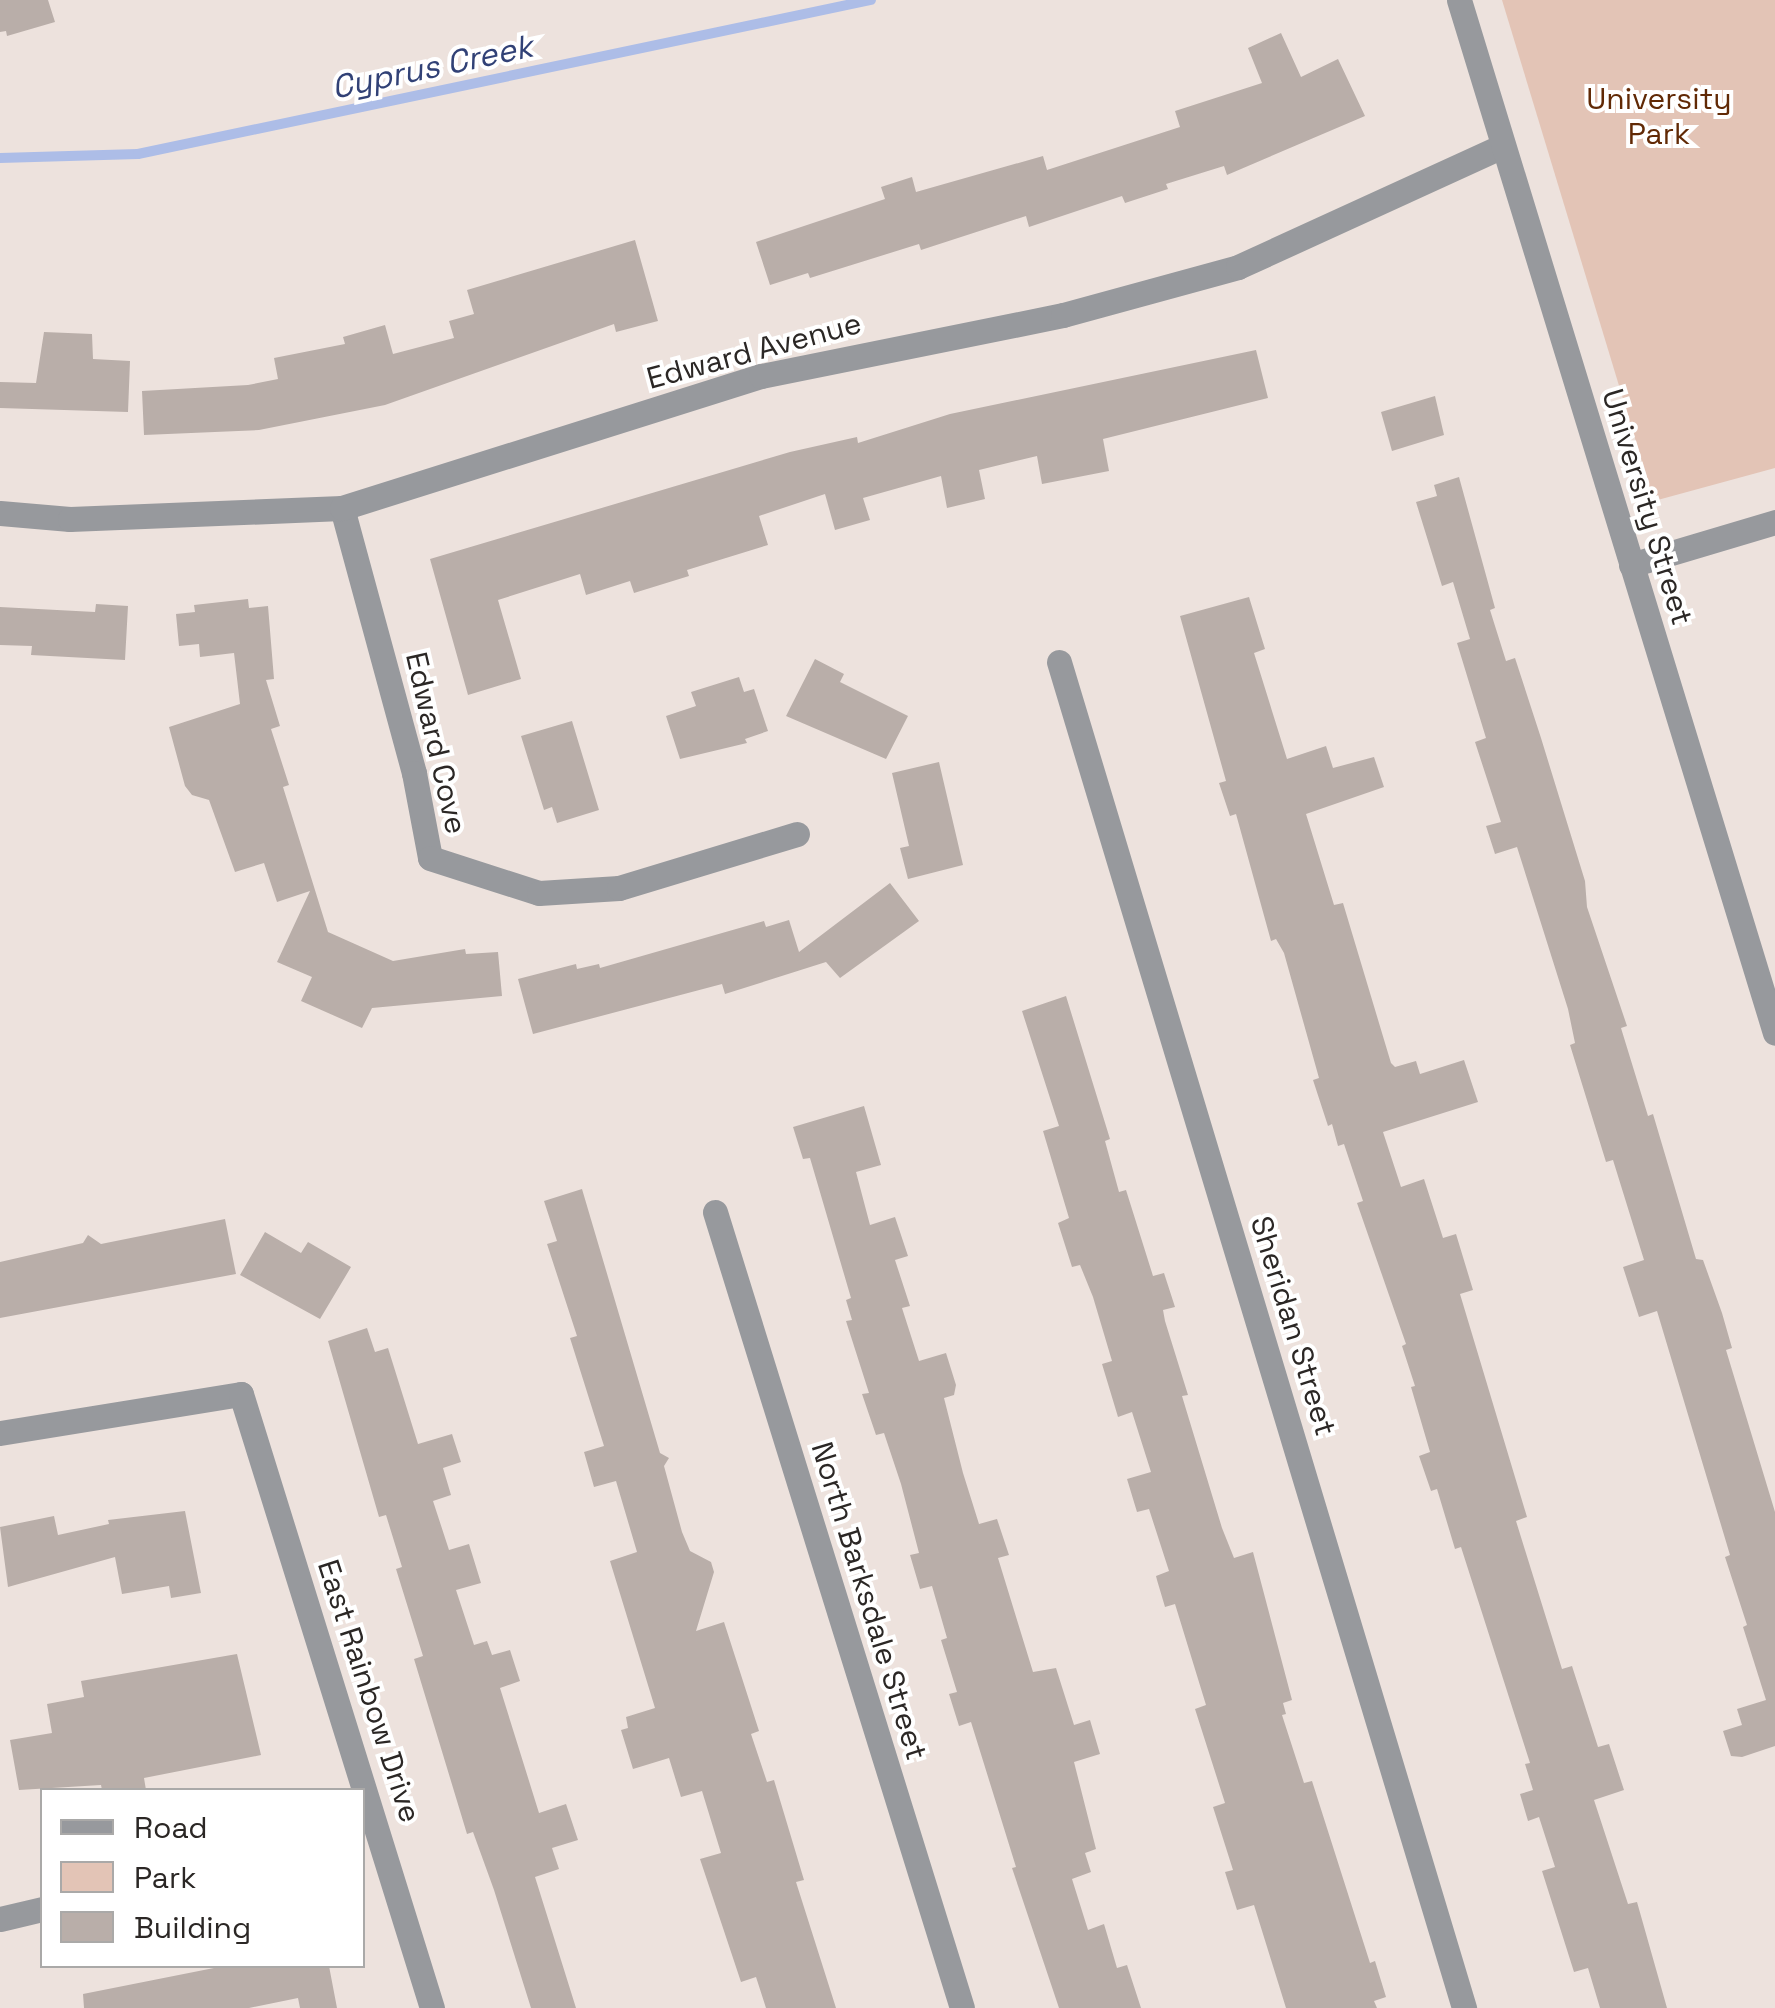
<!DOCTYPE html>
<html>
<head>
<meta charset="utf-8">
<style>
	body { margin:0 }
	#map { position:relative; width:1775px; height:2008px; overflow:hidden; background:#ede2dd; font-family:"Space Grotesk",sans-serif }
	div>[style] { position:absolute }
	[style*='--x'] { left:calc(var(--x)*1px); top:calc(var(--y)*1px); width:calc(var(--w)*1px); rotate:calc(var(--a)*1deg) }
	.green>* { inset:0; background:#e3c4b6 }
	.stream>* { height:10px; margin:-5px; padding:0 5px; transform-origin:5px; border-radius:5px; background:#adbde7 }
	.building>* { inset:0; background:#b9aea9 }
	.minor>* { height:25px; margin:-12.5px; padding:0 12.5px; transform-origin:12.5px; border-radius:12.5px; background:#97999d }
	.tertiary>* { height:25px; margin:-12.5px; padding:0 12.5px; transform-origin:12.5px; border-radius:12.5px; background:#97999d }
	span { translate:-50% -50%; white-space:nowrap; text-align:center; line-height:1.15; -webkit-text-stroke:8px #fff; paint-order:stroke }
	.park-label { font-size:30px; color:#612905 }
	.street-label { font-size:30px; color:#2b2725 }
	.water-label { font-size:32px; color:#314176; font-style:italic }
	.legend { position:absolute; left:40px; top:1788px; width:325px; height:180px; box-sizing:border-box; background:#fff; border:2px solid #aaa9a8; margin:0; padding:12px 18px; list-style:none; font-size:30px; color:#2b2725 }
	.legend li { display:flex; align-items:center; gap:20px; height:50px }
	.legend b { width:50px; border:2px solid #aaa9a8 }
</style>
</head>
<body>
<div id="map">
	<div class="green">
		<div style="clip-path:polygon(1502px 0,1775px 0,1775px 468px,1654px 501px)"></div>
	</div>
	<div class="stream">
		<div style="--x:0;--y:158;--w:138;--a:-1.7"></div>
		<div style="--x:138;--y:154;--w:749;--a:-11.87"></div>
	</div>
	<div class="building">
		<div style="clip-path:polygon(0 0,48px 0,55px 22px,7px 36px,6px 31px,0 32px)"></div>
		<div style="clip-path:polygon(1281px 33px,1301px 77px,1338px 59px,1365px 116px,1227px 175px,1224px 166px,1166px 184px,1168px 189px,1125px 203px,1122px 196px,1029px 227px,1026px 216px,921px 250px,919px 244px,810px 278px,808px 273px,770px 285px,756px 242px,885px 199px,881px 187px,912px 177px,916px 192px,1043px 156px,1047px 170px,1180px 127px,1175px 111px,1262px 83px,1248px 48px)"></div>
		<div style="clip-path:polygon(635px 240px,658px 321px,616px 332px,614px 324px,385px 405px,259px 430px,144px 435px,142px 391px,248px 385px,278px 379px,274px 358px,345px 344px,343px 337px,385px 325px,393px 354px,454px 338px,449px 321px,474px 314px,467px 290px)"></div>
		<div style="clip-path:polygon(44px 332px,92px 334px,93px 359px,130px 361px,128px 412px,0 408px,0 382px,36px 383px)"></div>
		<div style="clip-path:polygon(1256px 350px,1268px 398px,1103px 439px,1109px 471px,1042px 484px,1037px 456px,979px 470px,985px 499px,947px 508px,941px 476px,863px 498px,870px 520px,835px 530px,825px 494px,759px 516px,768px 545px,687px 570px,689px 576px,634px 593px,630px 581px,586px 595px,580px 574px,498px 600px,521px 679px,468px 695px,430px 559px,790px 452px,857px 437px,858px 443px,950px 414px)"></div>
		<div style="clip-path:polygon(1435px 396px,1444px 435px,1392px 451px,1381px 412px)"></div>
		<div style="clip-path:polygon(1459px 477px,1495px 608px,1490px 610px,1506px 661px,1515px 658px,1541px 738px,1585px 881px,1587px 907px,1627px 1026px,1621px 1028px,1648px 1116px,1653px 1114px,1696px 1259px,1703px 1260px,1722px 1313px,1732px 1348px,1726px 1350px,1775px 1512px,1775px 1746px,1742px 1757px,1731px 1756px,1723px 1731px,1742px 1725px,1737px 1709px,1766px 1700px,1743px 1627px,1747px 1625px,1725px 1557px,1730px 1555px,1657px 1311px,1639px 1317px,1623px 1267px,1644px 1260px,1613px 1160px,1606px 1162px,1570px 1045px,1575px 1043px,1568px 1009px,1517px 847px,1495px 854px,1486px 826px,1501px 822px,1475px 742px,1486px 738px,1457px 643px,1470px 639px,1453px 582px,1442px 586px,1416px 502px,1437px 496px,1434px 485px)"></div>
		<div style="clip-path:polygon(1249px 597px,1265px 649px,1254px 653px,1287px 759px,1326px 746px,1333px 768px,1374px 757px,1384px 787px,1306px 814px,1334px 905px,1343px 903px,1391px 1063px,1395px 1067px,1416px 1061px,1420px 1074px,1464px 1060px,1478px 1102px,1383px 1132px,1401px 1187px,1424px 1179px,1443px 1238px,1456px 1234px,1473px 1290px,1460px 1294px,1527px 1517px,1516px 1521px,1562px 1669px,1572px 1666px,1598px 1747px,1609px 1744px,1624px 1790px,1594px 1800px,1628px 1904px,1637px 1902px,1667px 2008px,1600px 2008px,1588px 1968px,1574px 1972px,1542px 1871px,1555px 1867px,1539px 1817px,1528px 1821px,1520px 1794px,1533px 1790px,1525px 1764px,1530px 1763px,1461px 1547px,1455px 1549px,1437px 1489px,1431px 1491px,1419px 1456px,1430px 1452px,1411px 1387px,1415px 1386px,1402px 1346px,1406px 1344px,1357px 1203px,1363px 1201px,1344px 1144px,1338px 1146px,1332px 1124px,1328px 1126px,1313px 1080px,1319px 1078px,1284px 953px,1276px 939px,1271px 941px,1236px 814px,1230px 816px,1219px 783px,1226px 781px,1180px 616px)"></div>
		<div style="clip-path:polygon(248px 599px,249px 608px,268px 606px,274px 679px,266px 680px,280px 726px,271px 729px,289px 785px,283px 787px,328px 932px,393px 961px,465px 949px,466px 954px,498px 952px,502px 996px,372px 1008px,362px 1028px,301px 1001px,312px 977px,277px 962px,310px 891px,277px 902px,264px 863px,235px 872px,209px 800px,192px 795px,185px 786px,169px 727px,240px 704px,234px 653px,200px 657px,199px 644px,179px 646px,176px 614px,195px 612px,194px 605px)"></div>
		<div style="clip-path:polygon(96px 604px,128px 606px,125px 660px,31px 655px,32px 646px,0 645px,0 607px,95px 612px)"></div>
		<div style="clip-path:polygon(815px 659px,844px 674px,840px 682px,908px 716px,886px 759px,786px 716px)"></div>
		<div style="clip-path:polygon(739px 677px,744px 692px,754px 689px,768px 731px,745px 739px,747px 743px,680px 759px,666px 716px,696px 706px,691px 692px)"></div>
		<div style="clip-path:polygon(572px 721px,599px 810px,557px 823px,552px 807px,544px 810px,521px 736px)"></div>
		<div style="clip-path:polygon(939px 762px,963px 865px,908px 879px,900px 848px,909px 846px,892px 773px)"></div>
		<div style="clip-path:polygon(890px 883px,919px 921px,840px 978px,826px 962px,725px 994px,722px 984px,533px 1034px,518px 979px,576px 964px,577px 969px,599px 964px,600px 968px,764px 921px,766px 927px,789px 920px,799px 952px)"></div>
		<div style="clip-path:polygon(1066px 996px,1110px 1139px,1105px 1141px,1119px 1192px,1126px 1190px,1153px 1276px,1164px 1273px,1175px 1307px,1163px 1310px,1165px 1321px,1188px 1395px,1182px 1396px,1222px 1528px,1234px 1558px,1253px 1552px,1292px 1700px,1283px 1703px,1286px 1714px,1282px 1715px,1304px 1783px,1312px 1781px,1370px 1963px,1375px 1961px,1386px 1997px,1374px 2001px,1377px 2008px,1286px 2008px,1254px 1905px,1237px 1910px,1225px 1872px,1233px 1870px,1213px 1807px,1225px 1803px,1195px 1709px,1206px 1705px,1175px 1604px,1165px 1607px,1157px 1580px,1156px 1576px,1169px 1571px,1149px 1509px,1137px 1512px,1127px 1479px,1151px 1472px,1132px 1412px,1118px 1417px,1102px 1364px,1112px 1361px,1093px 1297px,1080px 1265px,1072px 1267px,1058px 1223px,1069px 1218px,1043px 1131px,1059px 1126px,1022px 1011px)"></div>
		<div style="clip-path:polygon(864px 1106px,881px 1165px,856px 1172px,870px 1225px,895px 1217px,908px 1256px,895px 1260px,910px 1306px,902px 1308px,919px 1361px,946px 1353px,956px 1385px,954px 1395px,944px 1398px,963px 1473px,979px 1524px,997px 1519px,1009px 1555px,998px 1558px,1033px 1672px,1056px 1668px,1074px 1725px,1090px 1720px,1100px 1754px,1074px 1762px,1096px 1849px,1085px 1853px,1091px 1872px,1072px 1879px,1088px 1930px,1104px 1924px,1117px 1968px,1127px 1965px,1141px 2008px,1059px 2008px,1012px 1868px,1016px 1867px,971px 1722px,959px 1726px,949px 1694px,957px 1692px,941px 1640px,947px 1638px,932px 1586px,920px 1589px,910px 1555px,919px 1553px,901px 1484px,884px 1433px,876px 1435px,862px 1394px,869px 1393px,846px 1321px,852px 1320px,846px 1300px,851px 1298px,810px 1158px,803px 1159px,793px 1127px)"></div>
		<div style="clip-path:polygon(582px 1189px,660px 1453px,669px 1458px,664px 1466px,682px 1532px,690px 1551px,711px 1562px,714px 1572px,696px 1631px,724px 1622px,759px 1731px,751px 1734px,767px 1782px,774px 1780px,804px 1880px,796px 1882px,836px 2008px,766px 2008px,756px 1977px,741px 1982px,700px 1859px,721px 1853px,702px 1791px,681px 1797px,669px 1758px,633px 1769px,621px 1730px,628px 1728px,626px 1717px,655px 1708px,610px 1561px,637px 1552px,616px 1481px,594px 1487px,584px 1452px,604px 1446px,570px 1338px,577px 1336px,547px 1244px,557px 1241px,544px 1201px)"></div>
		<div style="clip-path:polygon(225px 1219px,236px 1274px,0 1318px,0 1262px,83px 1243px,88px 1235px,101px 1244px)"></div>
		<div style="clip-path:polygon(265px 1232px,301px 1253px,308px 1242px,351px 1267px,320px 1319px,240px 1275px)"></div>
		<div style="clip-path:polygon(367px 1328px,375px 1352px,388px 1348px,418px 1444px,452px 1434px,461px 1462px,443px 1468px,451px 1495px,433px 1501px,449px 1550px,469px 1544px,481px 1583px,456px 1590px,474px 1645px,487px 1641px,492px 1655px,510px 1650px,520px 1681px,500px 1688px,539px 1813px,566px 1804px,578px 1840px,552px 1848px,559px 1869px,535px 1877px,576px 2008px,531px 2008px,494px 1890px,473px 1832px,467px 1834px,414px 1659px,423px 1656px,396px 1569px,402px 1567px,386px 1515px,379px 1517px,328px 1341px)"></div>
		<div style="clip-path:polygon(185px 1511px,201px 1593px,171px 1598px,169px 1586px,122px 1594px,115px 1557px,8px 1587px,0 1527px,54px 1516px,58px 1535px,109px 1524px,108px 1520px)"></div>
		<div style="clip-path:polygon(237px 1654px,261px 1755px,144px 1778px,146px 1790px,102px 1790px,101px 1785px,19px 1790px,10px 1740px,52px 1733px,47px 1704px,84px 1697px,81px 1681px)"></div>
		<div style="clip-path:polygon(224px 1966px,329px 1966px,337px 2008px,300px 2008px,298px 1998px,249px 2008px,84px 2008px,83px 1994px)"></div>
	</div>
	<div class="minor">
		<div style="--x:342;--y:508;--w:275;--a:74.8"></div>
		<div style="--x:414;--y:773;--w:86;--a:79.3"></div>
		<div style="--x:430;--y:858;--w:114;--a:17.8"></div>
		<div style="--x:539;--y:893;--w:80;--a:-3.6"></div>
		<div style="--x:619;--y:888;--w:186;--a:-16.9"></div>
		<div style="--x:0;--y:513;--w:70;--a:4.9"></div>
		<div style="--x:70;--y:519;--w:272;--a:-2.3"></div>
		<div style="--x:342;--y:508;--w:439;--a:-17.5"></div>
		<div style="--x:761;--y:376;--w:308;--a:-11.4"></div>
		<div style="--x:1063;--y:315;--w:181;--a:-15.3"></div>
		<div style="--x:1238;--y:267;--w:290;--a:-24.6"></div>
		<div style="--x:1631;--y:565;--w:150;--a:-16.6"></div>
		<div style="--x:1059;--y:662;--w:1406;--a:73.25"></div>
		<div style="--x:715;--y:1212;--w:833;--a:72.76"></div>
		<div style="--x:0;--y:1433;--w:244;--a:-9.2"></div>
		<div style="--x:241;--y:1394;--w:643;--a:72.72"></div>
		<div style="--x:0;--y:1919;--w:43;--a:-13.4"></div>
	</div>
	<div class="tertiary">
		<div style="--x:1459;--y:0;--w:1080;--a:72.99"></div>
	</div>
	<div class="park-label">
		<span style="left:1659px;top:116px">University<br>Park</span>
	</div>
	<div class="street-label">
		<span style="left:754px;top:351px;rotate:-15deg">Edward Avenue</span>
		<span style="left:1647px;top:507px;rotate:73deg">University Street</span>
		<span style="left:436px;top:743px;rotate:77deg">Edward Cove</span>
		<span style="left:1293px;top:1326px;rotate:73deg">Sheridan Street</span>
		<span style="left:869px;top:1601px;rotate:73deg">North Barksdale Street</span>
		<span style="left:369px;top:1691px;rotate:72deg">East Rainbow Drive</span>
	</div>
	<div class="water-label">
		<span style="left:432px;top:67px;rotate:-12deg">Cyprus Creek</span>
	</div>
	<ul class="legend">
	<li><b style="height:12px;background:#97999d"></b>Road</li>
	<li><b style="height:28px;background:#e3c4b6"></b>Park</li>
	<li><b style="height:28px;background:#b9aea9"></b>Building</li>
	</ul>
</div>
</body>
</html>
